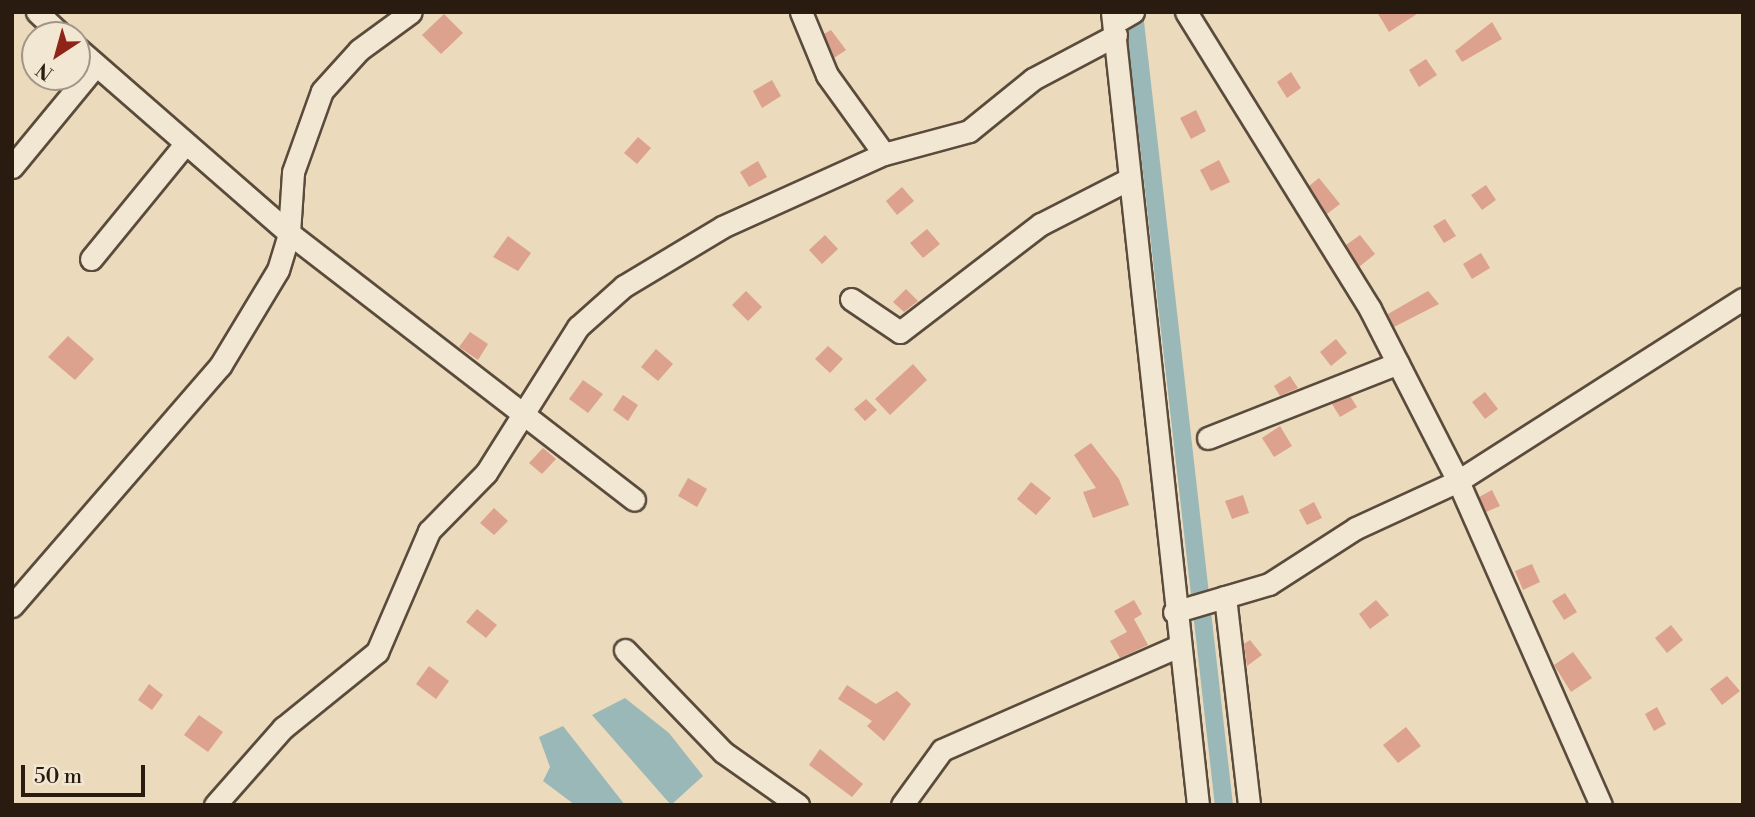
<!DOCTYPE html>
<html>
<head>
<meta charset="utf-8">
<style>
	body { margin:0 }
	#map { position:relative; width:1755px; height:817px; overflow:hidden; background:#ebdabb; font-family:"Libre Bodoni",serif }
	div>[style] { position:absolute }
	[style*='--x'] { left:calc(var(--x)*1px); top:calc(var(--y)*1px); width:calc(var(--w)*1px); rotate:calc(var(--a)*1deg) }
	.water>* { inset:0; background:#9bb8b9 }
	.canal>* { height:18px; margin:-9px; padding:0 9px; transform-origin:9px; border-radius:9px; background:#9bb8b9 }
	.building>* { inset:0; background:#dca28e }
	.roads { filter:drop-shadow(2px 0 #5a4b3c) drop-shadow(-2px 0 #5a4b3c) drop-shadow(0 2px #5a4b3c) drop-shadow(0 -2px #5a4b3c) }
	.minor>* { height:21px; margin:-10.5px; padding:0 10.5px; transform-origin:10.5px; border-radius:10.5px; background:#f2e7d3 }
	span { translate:-50% -50%; white-space:nowrap; text-align:center; line-height:1.15; -webkit-text-stroke:6px #f2e7d3; paint-order:stroke }
	.frame { position:absolute; inset:0; border:14px solid #2a1b11; pointer-events:none }
	.north { position:absolute; left:21px; top:21px; width:70px; height:70px; box-sizing:border-box; background:#f2e7d3; border:2px solid #a29585; border-radius:50%; rotate:216deg; font-size:19px; font-weight:700; line-height:28px; text-align:center; color:#2a1b11 }
	.north::after { content:''; display:block; margin:auto; width:24px; height:32px; background:#8f2418; clip-path:polygon(50% 0,100% 100%,50% 72%,0 100%) }
	.scale { position:absolute; left:21px; top:765px; width:124px; height:32px; box-sizing:border-box; border:4px solid #2a1b11; border-top:0; padding-left:9px; font-size:21px; line-height:24px; white-space:nowrap; color:#2a1b11; -webkit-text-stroke:5px #f2e7d3; paint-order:stroke }
</style>
</head>
<body>
<div id="map">
	<div class="water">
		<div style="clip-path:polygon(625px 698px,669px 733px,703px 776px,671px 805px,592px 715px)"></div>
		<div style="clip-path:polygon(563px 726px,625px 805px,575px 805px,543px 781px,550px 767px,539px 737px)"></div>
	</div>
	<div class="canal">
		<div style="--x:1135;--y:22;--w:788;--a:83.52"></div>
	</div>
	<div class="building">
		<div style="clip-path:polygon(1377px 12px,1420px 12px,1389px 32px)"></div>
		<div style="clip-path:polygon(444px 14px,463px 33px,441px 54px,422px 35px)"></div>
		<div style="clip-path:polygon(1492px 22px,1502px 39px,1462px 62px,1455px 51px)"></div>
		<div style="clip-path:polygon(831px 30px,846px 50px,834px 58px,824px 34px)"></div>
		<div style="clip-path:polygon(1426px 59px,1437px 75px,1419px 87px,1409px 70px)"></div>
		<div style="clip-path:polygon(1291px 72px,1301px 88px,1287px 98px,1277px 82px)"></div>
		<div style="clip-path:polygon(772px 80px,781px 96px,762px 108px,753px 91px)"></div>
		<div style="clip-path:polygon(1196px 110px,1206px 131px,1191px 139px,1180px 118px)"></div>
		<div style="clip-path:polygon(638px 137px,651px 148px,637px 164px,624px 153px)"></div>
		<div style="clip-path:polygon(1219px 160px,1230px 182px,1211px 191px,1200px 170px)"></div>
		<div style="clip-path:polygon(758px 161px,767px 177px,749px 187px,740px 172px)"></div>
		<div style="clip-path:polygon(1319px 178px,1340px 204px,1327px 214px,1309px 186px)"></div>
		<div style="clip-path:polygon(1486px 185px,1496px 200px,1482px 210px,1471px 195px)"></div>
		<div style="clip-path:polygon(902px 187px,914px 201px,897px 215px,886px 201px)"></div>
		<div style="clip-path:polygon(1445px 219px,1456px 236px,1444px 243px,1433px 226px)"></div>
		<div style="clip-path:polygon(927px 229px,940px 244px,923px 258px,910px 243px)"></div>
		<div style="clip-path:polygon(825px 235px,838px 249px,822px 264px,809px 250px)"></div>
		<div style="clip-path:polygon(1360px 235px,1375px 254px,1359px 267px,1346px 245px)"></div>
		<div style="clip-path:polygon(508px 236px,531px 253px,518px 271px,493px 257px)"></div>
		<div style="clip-path:polygon(1481px 253px,1490px 268px,1472px 279px,1463px 264px)"></div>
		<div style="clip-path:polygon(906px 289px,918px 301px,904px 312px,893px 302px)"></div>
		<div style="clip-path:polygon(746px 291px,762px 307px,748px 321px,732px 305px)"></div>
		<div style="clip-path:polygon(1428px 291px,1439px 304px,1394px 327px,1388px 314px)"></div>
		<div style="clip-path:polygon(470px 332px,488px 344px,478px 360px,459px 347px)"></div>
		<div style="clip-path:polygon(68px 336px,94px 359px,75px 380px,48px 357px)"></div>
		<div style="clip-path:polygon(1336px 339px,1347px 353px,1331px 366px,1320px 352px)"></div>
		<div style="clip-path:polygon(828px 346px,843px 359px,830px 373px,815px 359px)"></div>
		<div style="clip-path:polygon(656px 349px,673px 364px,658px 381px,641px 367px)"></div>
		<div style="clip-path:polygon(913px 364px,927px 380px,890px 415px,875px 399px)"></div>
		<div style="clip-path:polygon(1290px 376px,1298px 388px,1280px 396px,1274px 386px)"></div>
		<div style="clip-path:polygon(583px 380px,603px 394px,588px 413px,569px 399px)"></div>
		<div style="clip-path:polygon(1485px 392px,1498px 409px,1485px 419px,1472px 402px)"></div>
		<div style="clip-path:polygon(623px 395px,638px 405px,628px 421px,613px 410px)"></div>
		<div style="clip-path:polygon(1350px 396px,1357px 407px,1340px 417px,1332px 404px)"></div>
		<div style="clip-path:polygon(866px 399px,877px 410px,865px 421px,854px 409px)"></div>
		<div style="clip-path:polygon(1280px 426px,1292px 446px,1274px 457px,1262px 438px)"></div>
		<div style="clip-path:polygon(1091px 443px,1119px 479px,1129px 505px,1093px 518px,1083px 492px,1096px 488px,1074px 455px)"></div>
		<div style="clip-path:polygon(543px 448px,556px 459px,542px 474px,529px 463px)"></div>
		<div style="clip-path:polygon(688px 478px,707px 489px,697px 507px,678px 496px)"></div>
		<div style="clip-path:polygon(1031px 482px,1051px 498px,1036px 515px,1017px 499px)"></div>
		<div style="clip-path:polygon(1492px 490px,1500px 506px,1486px 512px,1479px 497px)"></div>
		<div style="clip-path:polygon(1243px 495px,1249px 513px,1232px 519px,1225px 501px)"></div>
		<div style="clip-path:polygon(1314px 502px,1322px 518px,1307px 525px,1299px 510px)"></div>
		<div style="clip-path:polygon(494px 508px,508px 521px,494px 535px,480px 523px)"></div>
		<div style="clip-path:polygon(1532px 564px,1540px 582px,1523px 590px,1515px 571px)"></div>
		<div style="clip-path:polygon(1565px 593px,1577px 612px,1564px 620px,1552px 601px)"></div>
		<div style="clip-path:polygon(1134px 600px,1142px 614px,1134px 619px,1148px 645px,1120px 658px,1110px 641px,1127px 632px,1114px 611px)"></div>
		<div style="clip-path:polygon(1376px 600px,1389px 615px,1370px 629px,1359px 614px)"></div>
		<div style="clip-path:polygon(477px 609px,497px 625px,486px 638px,466px 622px)"></div>
		<div style="clip-path:polygon(1671px 625px,1683px 640px,1667px 653px,1655px 638px)"></div>
		<div style="clip-path:polygon(1250px 640px,1262px 655px,1247px 666px,1244px 644px)"></div>
		<div style="clip-path:polygon(1573px 652px,1592px 678px,1571px 692px,1554px 665px)"></div>
		<div style="clip-path:polygon(429px 666px,449px 681px,436px 699px,416px 684px)"></div>
		<div style="clip-path:polygon(1727px 676px,1740px 691px,1722px 705px,1710px 689px)"></div>
		<div style="clip-path:polygon(149px 684px,163px 695px,152px 710px,138px 700px)"></div>
		<div style="clip-path:polygon(847px 685px,876px 704px,897px 691px,911px 704px,884px 741px,867px 726px,872px 721px,838px 699px)"></div>
		<div style="clip-path:polygon(1657px 707px,1666px 724px,1654px 731px,1645px 714px)"></div>
		<div style="clip-path:polygon(199px 715px,223px 732px,208px 752px,184px 735px)"></div>
		<div style="clip-path:polygon(1406px 727px,1421px 746px,1398px 763px,1383px 745px)"></div>
		<div style="clip-path:polygon(820px 749px,863px 784px,852px 797px,809px 765px)"></div>
	</div>
	<div class="roads">
		<div class="minor">
			<div style="--x:37;--y:12;--w:34;--a:43"></div>
			<div style="--x:801;--y:12;--w:68;--a:67.6"></div>
			<div style="--x:827;--y:75;--w:97;--a:54.2"></div>
			<div style="--x:1112;--y:12;--w:798;--a:83.81"></div>
			<div style="--x:1186;--y:12;--w:349;--a:58.2"></div>
			<div style="--x:1370;--y:309;--w:193;--a:62.9"></div>
			<div style="--x:1458;--y:481;--w:354;--a:66.2"></div>
			<div style="--x:1114;--y:23;--w:22;--a:-30"></div>
			<div style="--x:77;--y:48;--w:281;--a:41.1"></div>
			<div style="--x:289;--y:233;--w:436;--a:37.7"></div>
			<div style="--x:12;--y:167;--w:132;--a:-50.5"></div>
			<div style="--x:91;--y:259;--w:149;--a:-50.7"></div>
			<div style="--x:851;--y:299;--w:59;--a:34"></div>
			<div style="--x:900;--y:332;--w:178;--a:-37.5"></div>
			<div style="--x:1041;--y:224;--w:97;--a:-27.1"></div>
			<div style="--x:1208;--y:438;--w:204;--a:-21.5"></div>
			<div style="--x:1225;--y:597;--w:209;--a:83.4"></div>
			<div style="--x:12;--y:606;--w:318;--a:-49.1"></div>
			<div style="--x:220;--y:366;--w:112;--a:-58.9"></div>
			<div style="--x:278;--y:270;--w:39;--a:-73"></div>
			<div style="--x:289;--y:233;--w:61;--a:-86.2"></div>
			<div style="--x:293;--y:172;--w:86;--a:-70.3"></div>
			<div style="--x:322;--y:91;--w:55;--a:-47.9"></div>
			<div style="--x:359;--y:50;--w:64;--a:-36.2"></div>
			<div style="--x:1174;--y:612;--w:99;--a:-16.4"></div>
			<div style="--x:1269;--y:584;--w:103;--a:-32.8"></div>
			<div style="--x:1356;--y:528;--w:112;--a:-24.7"></div>
			<div style="--x:1458;--y:481;--w:338;--a:-32.6"></div>
			<div style="--x:625;--y:650;--w:141;--a:46.1"></div>
			<div style="--x:723;--y:752;--w:92;--a:35.2"></div>
			<div style="--x:215;--y:805;--w:103;--a:-48.6"></div>
			<div style="--x:283;--y:728;--w:121;--a:-39"></div>
			<div style="--x:377;--y:652;--w:132;--a:-66.7"></div>
			<div style="--x:429;--y:531;--w:81;--a:-45.5"></div>
			<div style="--x:486;--y:473;--w:173;--a:-57.8"></div>
			<div style="--x:578;--y:327;--w:62;--a:-41.7"></div>
			<div style="--x:624;--y:286;--w:114;--a:-31"></div>
			<div style="--x:722;--y:227;--w:178;--a:-24.3"></div>
			<div style="--x:884;--y:154;--w:88;--a:-15.1"></div>
			<div style="--x:969;--y:131;--w:82;--a:-39.1"></div>
			<div style="--x:1033;--y:79;--w:94;--a:-27.9"></div>
			<div style="--x:902;--y:805;--w:68;--a:-54"></div>
			<div style="--x:942;--y:750;--w:259;--a:-23.7"></div>
		</div>
	</div>
	<div class="frame"></div>
	<div class="north">N</div>
	<div class="scale">50 m</div>
</div>
</body>
</html>
